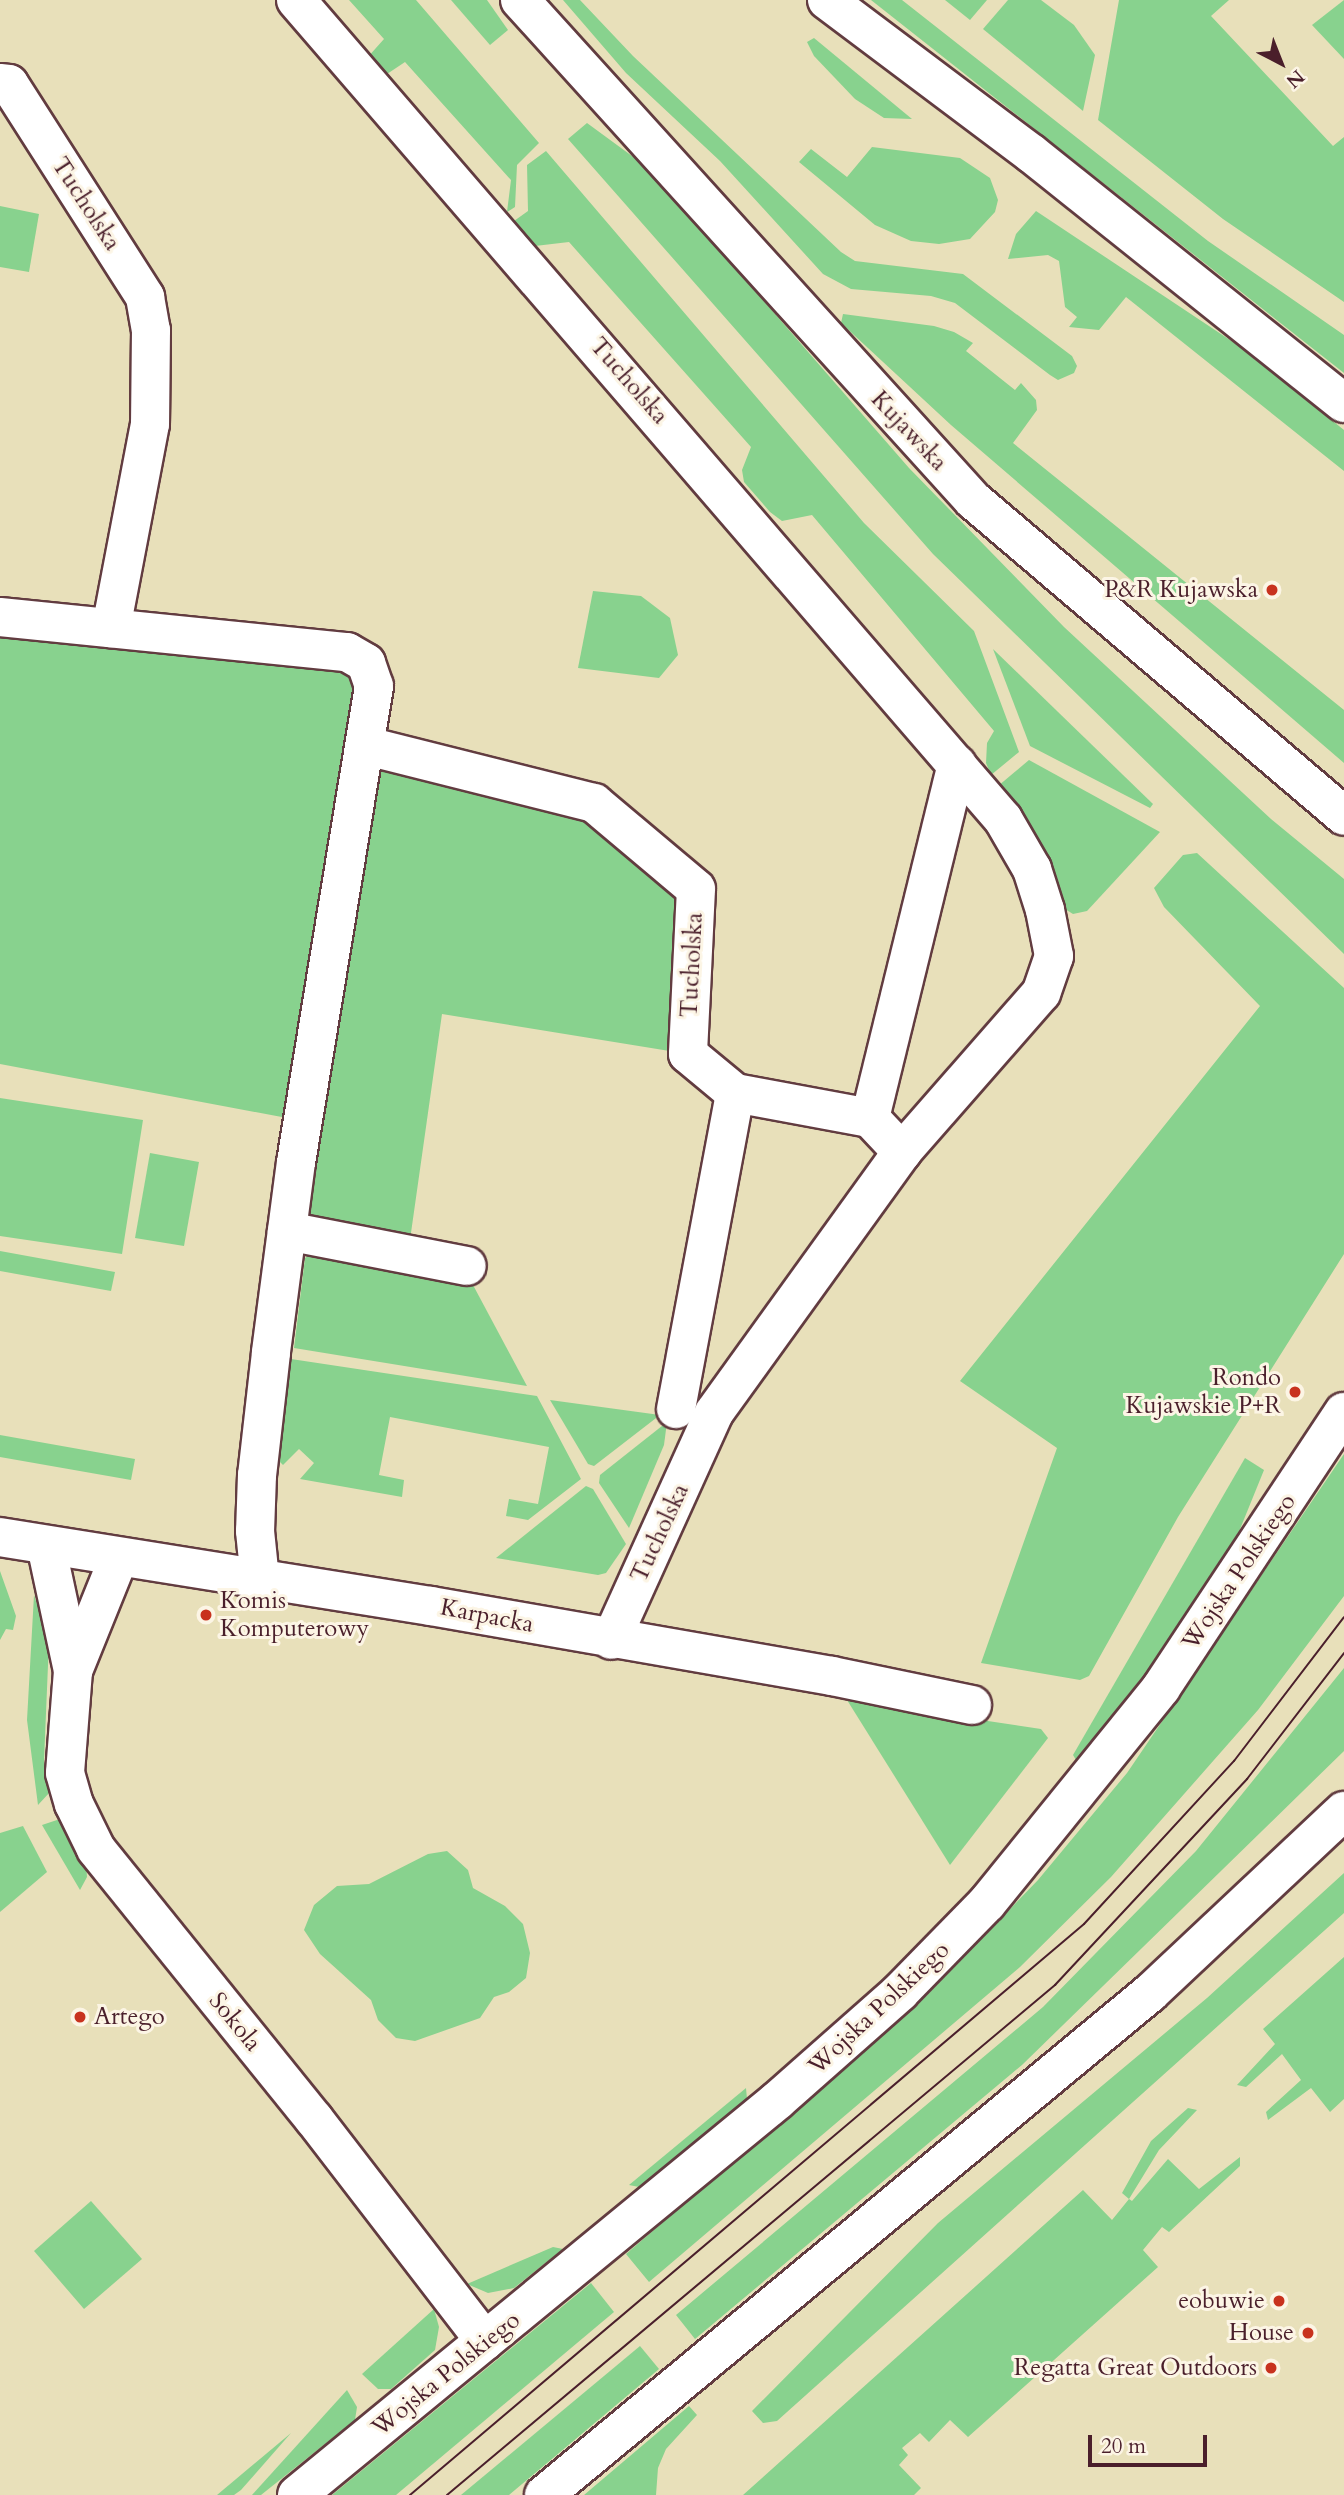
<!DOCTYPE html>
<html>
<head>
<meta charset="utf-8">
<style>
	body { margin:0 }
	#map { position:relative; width:1344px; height:2495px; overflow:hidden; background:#e8e0ba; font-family:Cardo,serif }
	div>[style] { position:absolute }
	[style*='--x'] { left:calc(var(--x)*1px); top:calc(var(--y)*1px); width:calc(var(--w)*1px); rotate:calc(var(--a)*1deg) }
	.green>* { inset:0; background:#88d28e }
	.roads { filter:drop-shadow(2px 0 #623c40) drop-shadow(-2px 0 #623c40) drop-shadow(0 2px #623c40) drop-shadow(0 -2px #623c40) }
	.minor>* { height:38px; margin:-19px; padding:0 19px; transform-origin:19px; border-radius:19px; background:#fff }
	.major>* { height:38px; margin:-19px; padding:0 19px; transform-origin:19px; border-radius:19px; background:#fff }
	.tram>* { height:2px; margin:-1px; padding:0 1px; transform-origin:1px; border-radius:1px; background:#4a1f2b }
	.dots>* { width:19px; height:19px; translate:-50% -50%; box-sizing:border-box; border:4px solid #fcf5e5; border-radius:50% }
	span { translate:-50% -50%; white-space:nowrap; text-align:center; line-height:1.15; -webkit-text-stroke:6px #fcf5e5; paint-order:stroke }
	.street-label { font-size:24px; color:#4a1f2b }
	.poi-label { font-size:24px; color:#4a1f2b }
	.right { translate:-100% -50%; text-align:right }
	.left { translate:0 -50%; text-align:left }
	.north { position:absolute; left:1246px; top:28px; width:70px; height:70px; -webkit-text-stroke:5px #fcf5e5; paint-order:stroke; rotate:138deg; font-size:19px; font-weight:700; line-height:28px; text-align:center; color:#4a1f2b }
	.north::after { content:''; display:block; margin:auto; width:24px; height:32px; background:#4a1f2b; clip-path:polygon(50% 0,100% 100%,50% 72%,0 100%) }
	.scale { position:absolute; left:1088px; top:2435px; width:119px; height:32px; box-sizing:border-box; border:4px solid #4a1f2b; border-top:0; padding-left:9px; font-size:21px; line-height:24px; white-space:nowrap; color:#4a1f2b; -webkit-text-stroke:5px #fcf5e5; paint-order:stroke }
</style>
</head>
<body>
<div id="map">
	<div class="green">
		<div style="clip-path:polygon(349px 0,416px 0,539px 143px,517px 165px,515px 207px,507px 212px,511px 180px,405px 62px,384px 76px,367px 58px,384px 39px)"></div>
		<div style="clip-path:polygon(451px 0,487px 0,508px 30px,490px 45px)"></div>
		<div style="clip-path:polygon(563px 0,580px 0,633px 56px,841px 252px,855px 261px,963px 274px,1072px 356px,1077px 366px,1074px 373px,1058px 380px,1050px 375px,955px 303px,931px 296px,851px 289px,823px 274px,720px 161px,626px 73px)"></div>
		<div style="clip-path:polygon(871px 0,902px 0,1208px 241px,1344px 335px,1344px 373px)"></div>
		<div style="clip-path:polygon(945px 0,987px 0,970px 20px)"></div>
		<div style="clip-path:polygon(1008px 0,1041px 0,1074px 25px,1095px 55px,1083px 111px,983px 29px)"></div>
		<div style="clip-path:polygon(1119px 0,1229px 0,1211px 16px,1333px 146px,1344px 137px,1344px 302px,1223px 219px,1098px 120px)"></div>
		<div style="clip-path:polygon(1344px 0,1344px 59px,1312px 25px)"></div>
		<div style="clip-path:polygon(814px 38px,912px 119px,884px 118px,855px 99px,814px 56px,807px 42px)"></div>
		<div style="clip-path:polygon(587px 123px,647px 167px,909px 468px,1064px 627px,1271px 819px,1344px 879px,1344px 954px,933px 554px,568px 139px)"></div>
		<div style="clip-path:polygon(872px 147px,960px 158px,990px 178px,998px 200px,995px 212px,970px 239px,939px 244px,911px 241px,875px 225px,799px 162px,811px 149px,847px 177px)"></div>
		<div style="clip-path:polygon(546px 151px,864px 523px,974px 631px,1019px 752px,991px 775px,986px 763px,987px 743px,994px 731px,812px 515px,782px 521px,770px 512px,744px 482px,742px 470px,751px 447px,569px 242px,535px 246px,514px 221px,528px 211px,527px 165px)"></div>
		<div style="clip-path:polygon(0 206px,39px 214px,29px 272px,0 267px)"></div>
		<div style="clip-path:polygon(1036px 211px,1236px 344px,1344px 430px,1344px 471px,1126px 297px,1099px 330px,1069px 327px,1077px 317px,1065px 307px,1059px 261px,1048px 255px,1008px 259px,1016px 234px)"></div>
		<div style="clip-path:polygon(843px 314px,934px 326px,954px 332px,973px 343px,966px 351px,1015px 390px,1021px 383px,1036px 400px,1037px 410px,1013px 443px,1344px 710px,1344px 763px,951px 425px,841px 323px)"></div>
		<div style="clip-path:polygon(593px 591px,641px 596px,670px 618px,678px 655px,659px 678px,578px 668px)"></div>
		<div style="clip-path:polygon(0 617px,347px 652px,367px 746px,594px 803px,696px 889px,688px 1054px,442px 1014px,408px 1254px,287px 1231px,303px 1121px,0 1064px)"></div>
		<div style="clip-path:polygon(993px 649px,1153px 804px,1150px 808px,1030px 746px)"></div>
		<div style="clip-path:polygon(1029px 760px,1160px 832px,1087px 911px,1073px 914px,1065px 909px,998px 786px)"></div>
		<div style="clip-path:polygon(1197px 853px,1344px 988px,1344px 1254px,1178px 1517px,1089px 1676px,1080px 1680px,981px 1663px,1057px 1448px,960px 1381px,1260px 1006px,1164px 907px,1154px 888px,1183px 855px)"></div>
		<div style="clip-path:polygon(0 1098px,143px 1120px,122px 1254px,0 1236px)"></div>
		<div style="clip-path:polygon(150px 1153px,199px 1162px,184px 1246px,135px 1238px)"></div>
		<div style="clip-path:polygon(318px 1248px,464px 1278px,473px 1285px,527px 1386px,294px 1348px,305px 1258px)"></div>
		<div style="clip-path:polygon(0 1251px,115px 1272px,111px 1291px,0 1271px)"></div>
		<div style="clip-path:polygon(291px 1359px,537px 1396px,581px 1479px,528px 1520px,506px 1516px,509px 1499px,538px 1504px,549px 1447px,390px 1417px,379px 1475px,404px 1480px,402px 1497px,300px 1479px,314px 1463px,299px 1449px,283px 1465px,279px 1461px)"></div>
		<div style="clip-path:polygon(550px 1400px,660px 1415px,594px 1466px,588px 1464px)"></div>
		<div style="clip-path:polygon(667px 1422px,664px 1445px,629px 1528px,599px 1483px,600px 1475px)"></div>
		<div style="clip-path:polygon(0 1435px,135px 1459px,131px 1480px,0 1457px)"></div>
		<div style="clip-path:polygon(1344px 1454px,1344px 1596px,1258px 1710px,1111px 1877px,1020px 1967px,649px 2282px,626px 2254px,927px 1995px,1038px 1880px,1127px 1773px)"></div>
		<div style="clip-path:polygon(1245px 1458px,1264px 1470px,1238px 1534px,1148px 1670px,1076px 1760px,1073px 1755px)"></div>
		<div style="clip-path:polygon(586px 1486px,593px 1489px,626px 1544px,606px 1573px,598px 1575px,496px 1558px)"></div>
		<div style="clip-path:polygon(0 1571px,16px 1616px,13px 1630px,6px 1629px,0 1640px)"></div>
		<div style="clip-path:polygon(34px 1595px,49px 1641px,44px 1761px,50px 1792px,38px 1805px,27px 1720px)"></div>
		<div style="clip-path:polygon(1344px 1668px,1344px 1751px,1022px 2065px,695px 2339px,676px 2315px,1043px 2007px,1196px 1851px)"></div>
		<div style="clip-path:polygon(847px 1700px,1041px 1729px,1048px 1738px,950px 1865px)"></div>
		<div style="clip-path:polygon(63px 1818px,86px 1862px,87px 1877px,80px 1890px,42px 1825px)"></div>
		<div style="clip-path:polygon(23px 1826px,47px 1872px,0 1912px,0 1833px)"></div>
		<div style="clip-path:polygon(447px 1851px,468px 1870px,473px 1888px,505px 1906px,523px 1924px,530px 1953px,526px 1978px,509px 1992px,494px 1997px,480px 2018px,415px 2041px,396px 2038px,378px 2020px,371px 2000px,320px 1954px,304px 1930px,314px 1905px,337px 1886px,369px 1884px,428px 1854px)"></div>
		<div style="clip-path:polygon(1344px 1873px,1344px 1913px,777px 2421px,763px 2423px,752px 2411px,938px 2223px,1207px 1998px)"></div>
		<div style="clip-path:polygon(1344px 1957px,1344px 2099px,1330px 2112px,1311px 2088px,1268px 2120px,1266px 2112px,1301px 2080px,1282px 2054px,1246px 2087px,1237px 2085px,1275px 2044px,1263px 2029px)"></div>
		<div style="clip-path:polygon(746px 2088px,747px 2099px,639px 2187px,629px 2185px)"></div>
		<div style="clip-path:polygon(1188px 2108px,1197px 2110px,1159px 2150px,1129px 2199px,1132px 2201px,1168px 2159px,1199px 2189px,1240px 2157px,1240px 2166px,1169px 2232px,1162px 2227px,1143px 2250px,1158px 2267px,968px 2437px,950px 2420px,929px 2442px,920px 2433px,902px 2448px,908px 2455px,899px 2465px,921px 2488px,914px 2495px,743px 2495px,1083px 2190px,1112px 2220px,1129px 2199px,1122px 2193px,1151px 2141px)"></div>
		<div style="clip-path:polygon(91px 2201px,142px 2259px,84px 2309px,34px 2251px)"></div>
		<div style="clip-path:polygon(553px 2247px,563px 2249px,514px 2288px,488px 2293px,467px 2284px)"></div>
		<div style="clip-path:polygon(591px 2283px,614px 2312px,396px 2495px,332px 2495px)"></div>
		<div style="clip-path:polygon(434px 2309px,439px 2327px,435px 2350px,391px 2389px,378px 2389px,362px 2374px)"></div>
		<div style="clip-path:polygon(640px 2346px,659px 2369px,509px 2495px,461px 2495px)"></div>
		<div style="clip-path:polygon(347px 2390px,357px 2407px,355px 2420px,261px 2495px,252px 2495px)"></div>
		<div style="clip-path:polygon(689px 2406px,697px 2415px,666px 2449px,658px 2468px,656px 2495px,584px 2495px)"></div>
		<div style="clip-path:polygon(291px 2433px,241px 2490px,234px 2495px,217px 2495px)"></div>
	</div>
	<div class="roads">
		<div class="minor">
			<div style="--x:296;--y:0;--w:1082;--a:49.2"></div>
			<div style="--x:1003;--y:819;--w:58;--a:59.9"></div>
			<div style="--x:1032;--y:869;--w:43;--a:72.4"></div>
			<div style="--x:1045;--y:910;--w:47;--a:78.9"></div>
			<div style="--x:1054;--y:956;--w:39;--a:109"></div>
			<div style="--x:1041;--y:993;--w:211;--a:131.2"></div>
			<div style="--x:902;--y:1152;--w:322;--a:125.8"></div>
			<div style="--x:714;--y:1413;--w:249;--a:114.4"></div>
			<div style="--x:0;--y:83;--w:9;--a:6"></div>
			<div style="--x:9;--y:84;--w:253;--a:57.4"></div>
			<div style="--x:145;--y:297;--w:34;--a:80"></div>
			<div style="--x:151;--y:330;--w:94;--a:90.6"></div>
			<div style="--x:150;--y:424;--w:208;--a:100.8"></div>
			<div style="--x:0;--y:617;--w:349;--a:5.8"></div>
			<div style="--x:347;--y:652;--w:22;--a:30"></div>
			<div style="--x:366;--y:663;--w:24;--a:71"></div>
			<div style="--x:374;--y:686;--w:482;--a:99.3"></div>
			<div style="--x:296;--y:1162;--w:193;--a:97.5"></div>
			<div style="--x:271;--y:1353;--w:123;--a:96.5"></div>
			<div style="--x:257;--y:1475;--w:56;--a:92"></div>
			<div style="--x:255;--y:1531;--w:48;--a:84.1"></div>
			<div style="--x:367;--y:746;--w:234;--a:14.1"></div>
			<div style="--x:594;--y:803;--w:133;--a:40.1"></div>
			<div style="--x:696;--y:889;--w:165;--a:92.8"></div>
			<div style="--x:688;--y:1054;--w:61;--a:39.7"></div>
			<div style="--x:735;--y:1093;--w:137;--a:10.5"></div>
			<div style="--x:870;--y:1118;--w:47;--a:46.7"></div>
			<div style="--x:870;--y:1118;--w:364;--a:-76.2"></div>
			<div style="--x:287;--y:1231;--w:183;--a:11"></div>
			<div style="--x:676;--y:1409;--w:321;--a:-79.4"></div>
			<div style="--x:0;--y:1537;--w:436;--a:9.1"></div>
			<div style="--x:431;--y:1606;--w:407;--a:9.9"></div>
			<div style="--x:832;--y:1676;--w:143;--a:11.7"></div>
			<div style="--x:46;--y:1545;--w:129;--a:77.9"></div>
			<div style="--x:73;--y:1671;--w:102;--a:94.5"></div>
			<div style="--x:65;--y:1773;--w:32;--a:74"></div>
			<div style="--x:74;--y:1804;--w:50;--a:63.9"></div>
			<div style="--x:96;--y:1849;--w:347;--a:51.1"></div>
			<div style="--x:314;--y:2119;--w:280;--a:52.4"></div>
			<div style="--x:73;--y:1671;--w:123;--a:-68"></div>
			<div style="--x:297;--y:2495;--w:622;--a:-39.39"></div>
			<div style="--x:778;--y:2100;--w:163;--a:-41.5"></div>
			<div style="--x:900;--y:1992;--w:124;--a:-45.7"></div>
			<div style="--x:987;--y:1903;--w:277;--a:-51"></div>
			<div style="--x:1161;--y:1688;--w:331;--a:-56.5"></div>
			<div style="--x:544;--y:2495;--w:787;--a:-39.64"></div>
			<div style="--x:1150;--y:1993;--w:266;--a:-43.2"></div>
		</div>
		<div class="major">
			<div style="--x:520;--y:0;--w:675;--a:47.82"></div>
			<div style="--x:973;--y:500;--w:487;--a:40.4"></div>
			<div style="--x:827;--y:0;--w:256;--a:36.9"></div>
			<div style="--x:1032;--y:154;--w:399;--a:38.6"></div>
		</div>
	</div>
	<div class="tram">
		<div style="--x:410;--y:2495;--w:883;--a:-40.27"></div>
		<div style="--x:1084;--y:1924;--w:222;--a:-47.4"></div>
		<div style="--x:1234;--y:1761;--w:181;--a:-52.6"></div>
		<div style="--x:447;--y:2495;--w:794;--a:-39.99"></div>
		<div style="--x:1055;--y:1985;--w:282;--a:-47"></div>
		<div style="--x:1247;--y:1779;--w:159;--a:-52.4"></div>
	</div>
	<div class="dots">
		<div style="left:1272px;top:590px;background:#c8321e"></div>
		<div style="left:1295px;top:1392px;background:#c8321e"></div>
		<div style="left:206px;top:1615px;background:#c8321e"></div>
		<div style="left:80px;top:2017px;background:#c8321e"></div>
		<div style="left:1279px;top:2301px;background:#c8321e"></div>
		<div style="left:1308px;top:2333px;background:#c8321e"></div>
		<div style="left:1271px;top:2368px;background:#c8321e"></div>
	</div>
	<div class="street-label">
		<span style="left:86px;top:204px;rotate:57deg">Tucholska</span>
		<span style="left:629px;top:381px;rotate:49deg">Tucholska</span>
		<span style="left:909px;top:431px;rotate:47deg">Kujawska</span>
		<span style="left:692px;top:965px;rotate:-87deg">Tucholska</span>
		<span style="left:660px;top:1533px;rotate:-65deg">Tucholska</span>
		<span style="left:1239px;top:1572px;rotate:-56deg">Wojska Polskiego</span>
		<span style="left:487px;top:1616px;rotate:11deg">Karpacka</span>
		<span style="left:879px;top:2008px;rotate:-43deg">Wojska Polskiego</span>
		<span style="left:235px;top:2022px;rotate:51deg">Sokola</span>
		<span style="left:446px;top:2374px;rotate:-39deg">Wojska Polskiego</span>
	</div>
	<div class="poi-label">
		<span class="right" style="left:1258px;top:590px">P&amp;R Kujawska</span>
		<span class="right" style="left:1281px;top:1392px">Rondo<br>Kujawskie P+R</span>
		<span class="left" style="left:220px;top:1615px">Komis<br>Komputerowy</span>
		<span class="left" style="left:94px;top:2017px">Artego</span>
		<span class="right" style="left:1265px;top:2301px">eobuwie</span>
		<span class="right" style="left:1294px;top:2333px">House</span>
		<span class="right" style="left:1257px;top:2368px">Regatta Great Outdoors</span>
	</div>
	<div class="north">N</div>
	<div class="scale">20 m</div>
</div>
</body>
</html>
